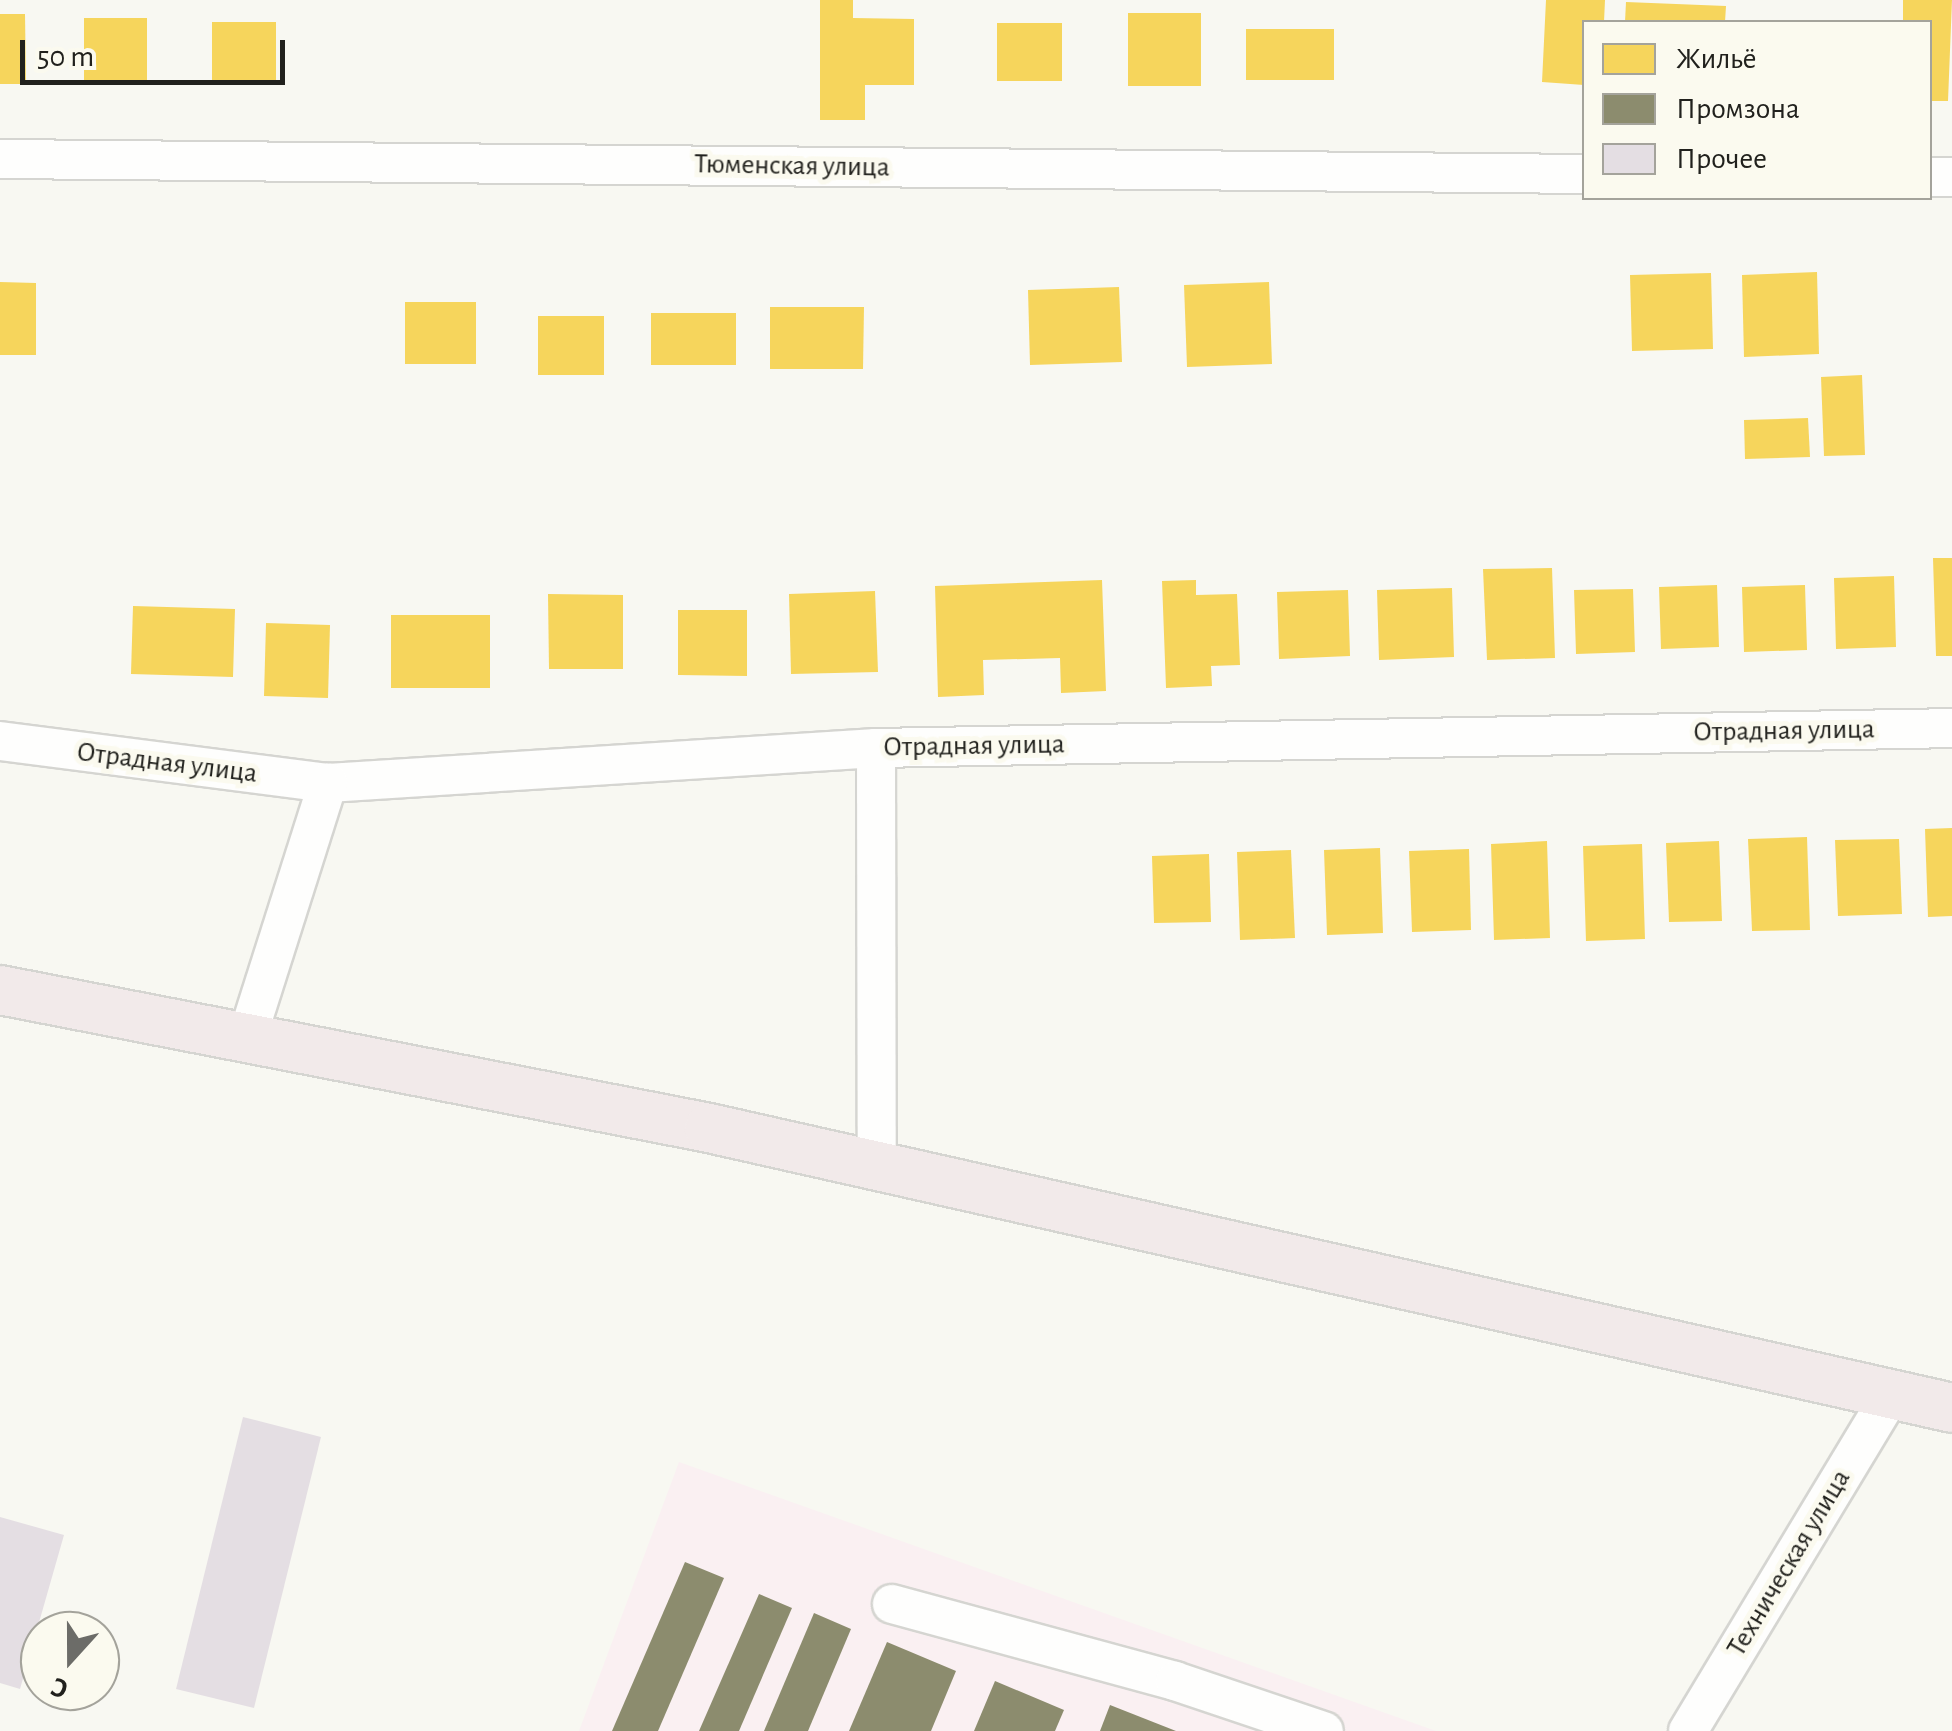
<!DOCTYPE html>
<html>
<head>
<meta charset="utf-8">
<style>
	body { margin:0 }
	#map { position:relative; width:1952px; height:1731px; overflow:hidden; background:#f8f8f2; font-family:"Alegreya Sans",sans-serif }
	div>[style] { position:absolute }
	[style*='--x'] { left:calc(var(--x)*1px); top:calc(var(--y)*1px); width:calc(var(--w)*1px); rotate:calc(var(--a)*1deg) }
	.industrial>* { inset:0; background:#faf0f2 }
	.homes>* { inset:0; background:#f6d55c }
	.industry>* { inset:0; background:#8c8c6e }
	.building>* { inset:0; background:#e4dee3 }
	.roads { filter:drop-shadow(2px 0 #d5d5d1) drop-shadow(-2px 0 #d5d5d1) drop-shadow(0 2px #d5d5d1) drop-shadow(0 -2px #d5d5d1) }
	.minor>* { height:38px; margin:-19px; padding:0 19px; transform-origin:19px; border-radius:19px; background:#fefefd }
	.major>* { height:48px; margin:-24px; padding:0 24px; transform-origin:24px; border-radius:24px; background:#f2eaea }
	span { translate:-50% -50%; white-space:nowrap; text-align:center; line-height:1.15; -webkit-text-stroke:10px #fbfaef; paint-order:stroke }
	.street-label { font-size:28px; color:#21211d }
	.legend { position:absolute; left:1582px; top:20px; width:350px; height:180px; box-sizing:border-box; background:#fbfaef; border:2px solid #a4a39b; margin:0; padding:12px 18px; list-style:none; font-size:30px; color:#21211d }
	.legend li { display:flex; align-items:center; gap:20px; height:50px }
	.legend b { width:50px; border:2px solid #a4a39b }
	.north { position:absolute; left:20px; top:1611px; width:100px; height:100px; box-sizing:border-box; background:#fbfaef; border:2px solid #a4a39b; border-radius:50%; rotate:201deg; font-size:28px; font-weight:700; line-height:40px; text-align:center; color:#21211d }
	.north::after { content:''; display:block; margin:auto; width:35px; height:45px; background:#6c6c68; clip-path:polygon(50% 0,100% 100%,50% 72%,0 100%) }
	.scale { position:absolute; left:20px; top:40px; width:265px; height:45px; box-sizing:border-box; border:5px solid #21211d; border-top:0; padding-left:12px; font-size:30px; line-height:35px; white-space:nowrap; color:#21211d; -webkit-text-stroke:8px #fbfaef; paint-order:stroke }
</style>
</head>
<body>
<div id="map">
	<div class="industrial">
		<div style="clip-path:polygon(679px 1462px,1436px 1731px,579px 1731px)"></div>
	</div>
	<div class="homes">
		<div style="clip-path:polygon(820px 0,853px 0,853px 18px,914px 19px,914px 85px,865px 85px,865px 120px,820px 120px)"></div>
		<div style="clip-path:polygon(1546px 0,1605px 0,1604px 22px,1584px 22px,1584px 85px,1542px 82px)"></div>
		<div style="clip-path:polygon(1903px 0,1952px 0,1948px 101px,1930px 101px,1930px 22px,1903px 22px)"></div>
		<div style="clip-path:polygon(1626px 2px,1726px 6px,1725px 22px,1625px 22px)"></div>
		<div style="clip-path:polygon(1128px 13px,1201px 13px,1201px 86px,1128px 86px)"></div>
		<div style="clip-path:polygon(0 14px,25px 14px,26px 84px,0 84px)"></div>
		<div style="clip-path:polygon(84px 18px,147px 18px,147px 82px,84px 82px)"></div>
		<div style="clip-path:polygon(212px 22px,276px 22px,276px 84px,212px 83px)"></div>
		<div style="clip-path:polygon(997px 23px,1062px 23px,1062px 81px,997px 81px)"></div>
		<div style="clip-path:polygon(1246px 29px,1334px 29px,1334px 80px,1246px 80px)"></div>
		<div style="clip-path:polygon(1817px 272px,1819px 354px,1744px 357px,1742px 275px)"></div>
		<div style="clip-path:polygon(1711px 273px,1713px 349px,1632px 351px,1630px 275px)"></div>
		<div style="clip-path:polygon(0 282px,36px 283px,36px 355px,0 355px)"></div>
		<div style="clip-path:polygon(1269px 282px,1272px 364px,1187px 367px,1184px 285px)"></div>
		<div style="clip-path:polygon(1119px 287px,1122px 362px,1030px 365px,1028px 290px)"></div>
		<div style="clip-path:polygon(405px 302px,476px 302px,476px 364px,405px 364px)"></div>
		<div style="clip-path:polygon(770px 307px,864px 307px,863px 369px,770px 369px)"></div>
		<div style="clip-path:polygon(651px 313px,736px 313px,736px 365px,651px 365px)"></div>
		<div style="clip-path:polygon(538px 316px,604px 316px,604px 375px,538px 375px)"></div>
		<div style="clip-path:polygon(1862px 375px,1865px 455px,1824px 456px,1821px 377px)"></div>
		<div style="clip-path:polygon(1808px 418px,1810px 457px,1745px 459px,1744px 420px)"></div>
		<div style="clip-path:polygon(1933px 558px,1952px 558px,1952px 656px,1936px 656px)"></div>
		<div style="clip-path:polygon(1552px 568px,1555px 658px,1487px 660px,1483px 569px)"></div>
		<div style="clip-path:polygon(1894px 576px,1896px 647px,1836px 649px,1834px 578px)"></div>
		<div style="clip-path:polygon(1102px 580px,1106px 691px,1061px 693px,1060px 658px,983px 660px,984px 695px,938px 697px,935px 586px)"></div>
		<div style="clip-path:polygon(1196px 580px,1196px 595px,1237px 594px,1240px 665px,1211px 666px,1212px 686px,1166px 688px,1162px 581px)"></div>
		<div style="clip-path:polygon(1717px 585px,1719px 647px,1661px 649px,1659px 587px)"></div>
		<div style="clip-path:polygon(1805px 585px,1807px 650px,1744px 652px,1742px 587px)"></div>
		<div style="clip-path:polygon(1452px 588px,1454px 657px,1379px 660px,1377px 590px)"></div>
		<div style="clip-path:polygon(1633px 589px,1635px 652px,1576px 654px,1574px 590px)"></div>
		<div style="clip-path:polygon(1348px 590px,1350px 656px,1279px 659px,1277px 592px)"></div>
		<div style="clip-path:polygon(875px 591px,878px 672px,791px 674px,789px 594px)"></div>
		<div style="clip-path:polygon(548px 594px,623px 595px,623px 669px,549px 669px)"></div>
		<div style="clip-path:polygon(133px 606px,235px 609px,233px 677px,131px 674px)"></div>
		<div style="clip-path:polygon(678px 610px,747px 610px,747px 676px,678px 675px)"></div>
		<div style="clip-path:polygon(391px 615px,490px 615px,490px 688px,391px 688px)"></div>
		<div style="clip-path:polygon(266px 623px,330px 625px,328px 698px,264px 696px)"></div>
		<div style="clip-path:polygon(1952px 828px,1952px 916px,1928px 917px,1925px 829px)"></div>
		<div style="clip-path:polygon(1807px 837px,1810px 930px,1752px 931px,1748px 839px)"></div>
		<div style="clip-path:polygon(1899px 839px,1902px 914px,1838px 916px,1835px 840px)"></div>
		<div style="clip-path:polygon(1547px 841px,1550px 938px,1494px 940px,1491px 844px)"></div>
		<div style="clip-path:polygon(1719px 841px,1722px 921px,1669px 922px,1666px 843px)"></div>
		<div style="clip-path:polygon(1642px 844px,1645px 939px,1586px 941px,1583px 846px)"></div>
		<div style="clip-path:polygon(1380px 848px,1383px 933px,1327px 935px,1324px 850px)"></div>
		<div style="clip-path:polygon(1469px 849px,1471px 930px,1412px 932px,1409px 851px)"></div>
		<div style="clip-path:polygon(1291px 850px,1295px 938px,1240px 940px,1237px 852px)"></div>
		<div style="clip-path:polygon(1209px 854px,1211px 922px,1154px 923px,1152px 856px)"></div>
	</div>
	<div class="industry">
		<div style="clip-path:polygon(685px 1562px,724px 1578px,658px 1731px,612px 1731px)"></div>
		<div style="clip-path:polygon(759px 1594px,792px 1608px,739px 1731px,699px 1731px)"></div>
		<div style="clip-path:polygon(814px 1613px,851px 1629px,808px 1731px,764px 1731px)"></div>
		<div style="clip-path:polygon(887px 1642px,956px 1671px,931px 1731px,849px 1731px)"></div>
		<div style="clip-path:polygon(995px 1681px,1064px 1710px,1055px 1731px,974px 1731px)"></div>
		<div style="clip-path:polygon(1110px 1705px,1176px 1731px,1100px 1731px)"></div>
	</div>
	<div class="building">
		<div style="clip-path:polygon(243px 1417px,321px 1437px,254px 1708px,176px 1689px)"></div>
		<div style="clip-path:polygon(0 1517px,64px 1535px,20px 1689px,0 1683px)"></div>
	</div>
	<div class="roads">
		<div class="minor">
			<div style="--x:0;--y:159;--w:1584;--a:0.54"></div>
			<div style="--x:1930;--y:177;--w:22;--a:0"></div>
			<div style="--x:0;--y:741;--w:331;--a:7.3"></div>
			<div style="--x:328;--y:783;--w:549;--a:-3.65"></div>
			<div style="--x:876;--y:748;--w:1076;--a:-1.06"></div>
			<div style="--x:876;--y:748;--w:418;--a:89.9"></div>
			<div style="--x:247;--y:1038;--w:268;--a:-72.4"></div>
			<div style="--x:892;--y:1604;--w:293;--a:15.2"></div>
			<div style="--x:1175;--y:1681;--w:157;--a:18.6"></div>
			<div style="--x:1688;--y:1731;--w:391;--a:-58.9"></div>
		</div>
		<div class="major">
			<div style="--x:0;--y:990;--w:722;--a:11.01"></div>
			<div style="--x:709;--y:1128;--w:1274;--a:12.69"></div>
		</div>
	</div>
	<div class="street-label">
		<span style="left:792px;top:166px;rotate:1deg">Тюменская улица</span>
		<span style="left:1784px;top:731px;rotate:-1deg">Отрадная улица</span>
		<span style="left:974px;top:746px;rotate:-1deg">Отрадная улица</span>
		<span style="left:167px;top:763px;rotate:7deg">Отрадная улица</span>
		<span style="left:1789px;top:1563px;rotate:-59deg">Техническая улица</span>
	</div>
	<ul class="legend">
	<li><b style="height:28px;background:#f6d55c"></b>Жильё</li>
	<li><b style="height:28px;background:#8c8c6e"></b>Промзона</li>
	<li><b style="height:28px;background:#e4dee3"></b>Прочее</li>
	</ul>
	<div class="north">С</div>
	<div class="scale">50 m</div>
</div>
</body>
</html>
